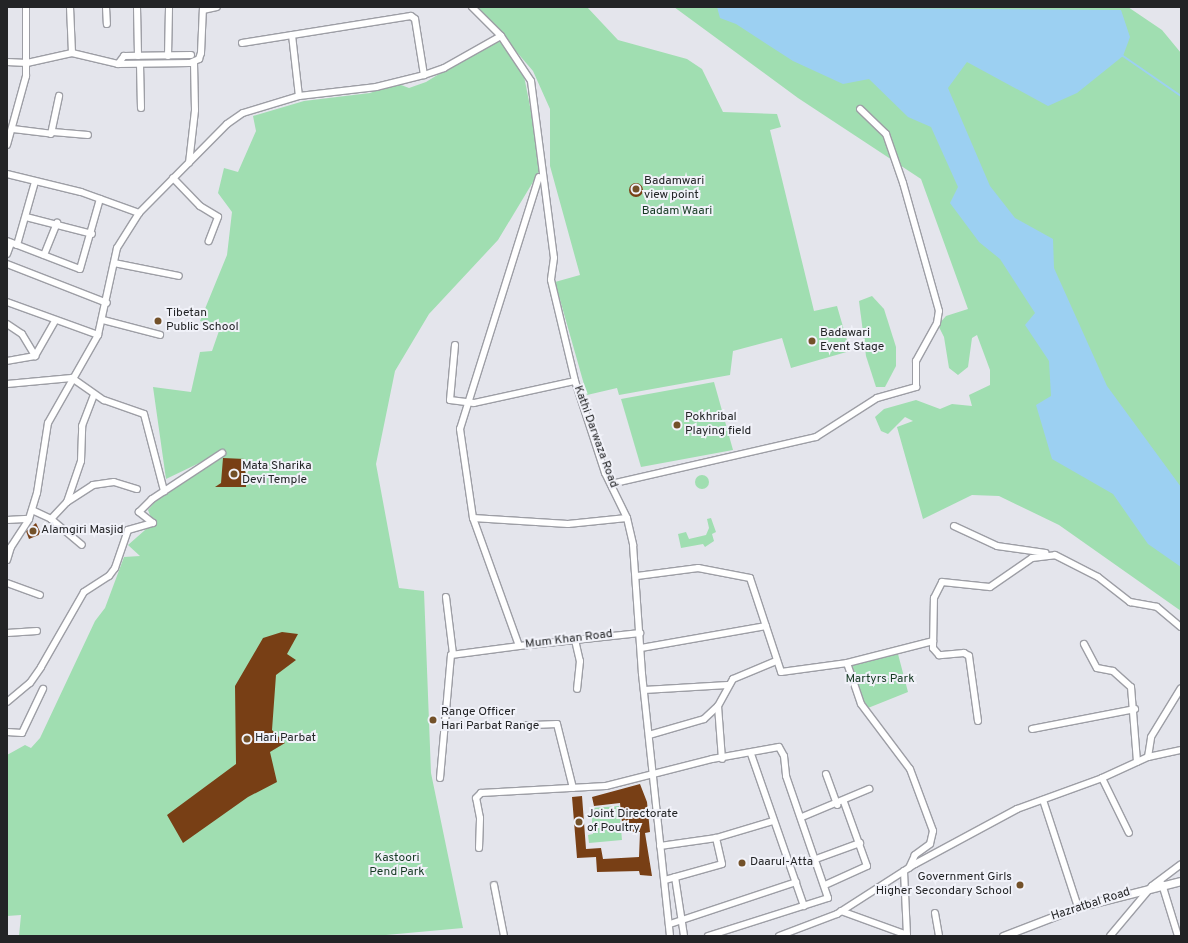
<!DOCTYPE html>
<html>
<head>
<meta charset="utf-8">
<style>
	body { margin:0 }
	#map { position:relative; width:1188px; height:943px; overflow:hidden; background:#e4e5ec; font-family:Overpass,sans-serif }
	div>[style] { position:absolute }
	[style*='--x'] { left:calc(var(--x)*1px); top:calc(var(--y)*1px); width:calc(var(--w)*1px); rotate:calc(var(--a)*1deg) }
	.green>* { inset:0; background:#a0deb1 }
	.round { border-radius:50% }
	.water>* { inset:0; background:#9cd0f2 }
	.stream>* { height:2px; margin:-1px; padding:0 1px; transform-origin:1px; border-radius:1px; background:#9cd0f2 }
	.building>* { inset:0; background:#783f15 }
	.roads { filter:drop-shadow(1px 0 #9d9ea5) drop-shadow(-1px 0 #9d9ea5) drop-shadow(0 1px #9d9ea5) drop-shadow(0 -1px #9d9ea5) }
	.minor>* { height:6px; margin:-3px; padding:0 3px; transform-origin:3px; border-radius:3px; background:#fff }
	.major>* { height:7px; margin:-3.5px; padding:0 3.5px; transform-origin:3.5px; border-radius:3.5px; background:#fff }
	.dots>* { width:11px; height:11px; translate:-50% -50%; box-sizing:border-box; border:2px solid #f1f2f9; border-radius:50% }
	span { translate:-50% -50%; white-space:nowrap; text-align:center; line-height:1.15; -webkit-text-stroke:4px #f1f2f9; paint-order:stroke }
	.poi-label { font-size:12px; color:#232426 }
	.left { translate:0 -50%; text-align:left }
	.right { translate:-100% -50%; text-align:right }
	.park-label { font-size:12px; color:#153922 }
	.street-label { font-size:12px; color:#232426 }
	.frame { position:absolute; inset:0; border:8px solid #232426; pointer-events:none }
</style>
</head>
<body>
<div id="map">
	<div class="green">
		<div style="clip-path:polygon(478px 7px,587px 7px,618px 40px,687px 59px,702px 69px,723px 112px,777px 114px,781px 127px,770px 130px,814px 311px,837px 306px,850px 351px,791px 368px,782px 338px,733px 351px,730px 375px,619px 395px,617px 388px,587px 395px,555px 282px,580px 275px,550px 166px,550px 109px,533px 71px)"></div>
		<div style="clip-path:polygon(674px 7px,1128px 7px,1162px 30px,1181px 53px,1181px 611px,1059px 525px,999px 496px,972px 495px,923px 519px,897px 427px,913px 421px,905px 417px,888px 434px,881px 431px,875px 417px,884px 409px,916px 400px,940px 409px,952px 404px,972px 406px,969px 395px,990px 385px,990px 370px,977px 335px,972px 338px,968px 367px,958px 375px,949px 368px,944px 337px,938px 325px,946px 316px,968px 309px,921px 179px,798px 98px)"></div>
		<div style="clip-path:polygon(501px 36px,524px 76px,542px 167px,498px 240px,429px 314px,395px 371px,376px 464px,399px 588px,424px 591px,431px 773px,463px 928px,375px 936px,19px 936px,21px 915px,7px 916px,7px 755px,25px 745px,31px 748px,40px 738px,95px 621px,105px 608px,124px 557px,140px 556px,128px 545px,153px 523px,148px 510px,164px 491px,218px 454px,166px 479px,153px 387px,191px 392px,200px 352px,212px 351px,220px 328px,200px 321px,227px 255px,232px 212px,218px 193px,224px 168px,238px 172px,256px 131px,253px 116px,304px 101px,370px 93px,396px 83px,409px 88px,426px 82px)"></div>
		<div style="clip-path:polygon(872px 296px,884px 309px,896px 347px,896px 366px,885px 387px,876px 387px,866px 356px,859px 301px)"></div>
		<div style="clip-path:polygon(714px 382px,733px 450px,641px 467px,621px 399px)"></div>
		<div class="round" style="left:695px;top:475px;width:14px;height:14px"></div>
		<div style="clip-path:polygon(711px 518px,716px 532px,712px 534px,714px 541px,705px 547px,703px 544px,681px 548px,678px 534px,686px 532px,689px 539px,706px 535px,709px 528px,707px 519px)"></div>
		<div style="clip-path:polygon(898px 654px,908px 692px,868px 708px,858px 692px,860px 688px,855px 683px,851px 665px)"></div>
		<div style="clip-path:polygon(619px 806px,622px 840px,589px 843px,588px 835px,593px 834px,591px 808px)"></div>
	</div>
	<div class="water">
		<div style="clip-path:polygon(717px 7px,1121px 10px,1130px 37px,1123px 56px,1077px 93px,1048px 106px,967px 62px,948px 88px,990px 186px,1015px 218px,1053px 239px,1054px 268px,1107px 386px,1181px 487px,1181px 567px,1148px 544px,1113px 494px,1052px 459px,1036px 405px,1051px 396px,1049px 361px,1025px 325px,1035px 313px,1000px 259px,979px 242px,950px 203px,958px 187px,931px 127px,908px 117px,869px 79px,843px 84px,793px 61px,736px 24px,720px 18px)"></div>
	</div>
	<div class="stream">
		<div style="--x:1123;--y:56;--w:70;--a:34.6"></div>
	</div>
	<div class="building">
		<div class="round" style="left:629px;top:183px;width:14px;height:14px"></div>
		<div style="clip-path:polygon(223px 458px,245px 459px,246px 487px,215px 487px,221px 483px)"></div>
		<div style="clip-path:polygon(36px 523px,41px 534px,29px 539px,26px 531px)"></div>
		<div style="clip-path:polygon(282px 632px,298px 634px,287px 654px,296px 660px,276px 675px,272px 730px,285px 743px,270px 752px,277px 782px,248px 797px,183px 843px,167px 815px,236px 764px,235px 686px,263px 638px)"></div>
		<div style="clip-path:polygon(640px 784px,647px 802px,650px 832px,645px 833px,652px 876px,640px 875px,639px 871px,597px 872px,596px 857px,577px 858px,572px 797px,582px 796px,586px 849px,601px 848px,603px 859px,639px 857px,640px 832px,623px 832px,620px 803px,594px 806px,592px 797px)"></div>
	</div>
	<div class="roads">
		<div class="minor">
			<div style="--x:70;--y:7;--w:46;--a:87.5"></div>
			<div style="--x:106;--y:7;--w:17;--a:87"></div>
			<div style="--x:137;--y:7;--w:49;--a:88.8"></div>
			<div style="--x:472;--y:7;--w:41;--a:45"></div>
			<div style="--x:501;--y:36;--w:54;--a:56.3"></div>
			<div style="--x:531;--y:81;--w:178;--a:82.6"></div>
			<div style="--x:554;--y:258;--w:22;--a:98"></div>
			<div style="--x:551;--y:280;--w:104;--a:76.6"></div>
			<div style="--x:575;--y:381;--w:97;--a:71.9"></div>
			<div style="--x:605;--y:473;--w:50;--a:63.9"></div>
			<div style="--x:627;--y:518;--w:28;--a:77"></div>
			<div style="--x:633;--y:545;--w:129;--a:86"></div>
			<div style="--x:642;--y:674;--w:263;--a:83.9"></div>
			<div style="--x:203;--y:10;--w:14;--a:-12"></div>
			<div style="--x:292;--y:35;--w:61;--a:83.5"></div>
			<div style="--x:242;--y:43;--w:171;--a:-9.1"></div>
			<div style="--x:411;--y:16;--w:5;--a:37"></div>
			<div style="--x:415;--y:19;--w:57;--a:80.9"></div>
			<div style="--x:168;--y:56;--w:49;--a:-88.8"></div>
			<div style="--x:7;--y:62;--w:20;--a:3"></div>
			<div style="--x:27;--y:63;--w:46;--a:-12.5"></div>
			<div style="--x:72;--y:53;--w:47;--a:13.4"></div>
			<div style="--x:118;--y:64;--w:72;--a:-0.8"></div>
			<div style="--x:190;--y:63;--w:10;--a:-24"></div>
			<div style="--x:199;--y:59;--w:6;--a:-72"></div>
			<div style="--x:201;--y:53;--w:46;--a:-87.5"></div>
			<div style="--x:118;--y:64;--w:10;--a:-53"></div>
			<div style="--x:124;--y:56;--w:67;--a:-0.9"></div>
			<div style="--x:140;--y:64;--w:44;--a:88.7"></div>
			<div style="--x:13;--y:129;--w:38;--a:7"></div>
			<div style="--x:51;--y:134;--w:39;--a:-78"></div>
			<div style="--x:53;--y:132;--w:35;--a:5"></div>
			<div style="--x:7;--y:145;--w:72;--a:-74.6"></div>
			<div style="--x:26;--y:76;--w:69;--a:-90"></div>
			<div style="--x:189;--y:163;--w:53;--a:-83.5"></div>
			<div style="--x:195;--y:110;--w:48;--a:-91.2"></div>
			<div style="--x:7;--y:174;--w:76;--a:13.7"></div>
			<div style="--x:81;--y:192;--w:62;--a:19.9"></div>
			<div style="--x:539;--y:177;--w:264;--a:107.4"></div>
			<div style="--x:460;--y:429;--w:90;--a:81.7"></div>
			<div style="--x:473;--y:518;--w:136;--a:70.2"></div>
			<div style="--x:519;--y:646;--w:122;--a:-6.1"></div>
			<div style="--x:173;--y:178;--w:39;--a:46"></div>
			<div style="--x:200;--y:206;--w:21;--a:31"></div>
			<div style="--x:218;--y:217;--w:26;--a:111"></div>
			<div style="--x:26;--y:217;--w:68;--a:14.4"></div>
			<div style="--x:7;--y:241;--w:78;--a:21"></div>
			<div style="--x:80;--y:269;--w:73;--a:-74.1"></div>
			<div style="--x:17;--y:245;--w:66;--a:-74.1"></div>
			<div style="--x:7;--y:254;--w:12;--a:-70"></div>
			<div style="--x:44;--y:255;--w:35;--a:-68"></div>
			<div style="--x:114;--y:263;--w:66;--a:11.3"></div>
			<div style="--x:7;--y:264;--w:107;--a:21.3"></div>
			<div style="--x:7;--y:302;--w:97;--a:19.9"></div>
			<div style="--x:103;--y:320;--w:59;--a:14.7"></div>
			<div style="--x:7;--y:324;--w:18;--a:34"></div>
			<div style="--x:22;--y:334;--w:26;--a:59"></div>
			<div style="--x:35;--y:356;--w:28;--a:170"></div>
			<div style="--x:455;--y:345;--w:55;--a:95.2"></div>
			<div style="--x:450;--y:400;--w:24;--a:7"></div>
			<div style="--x:474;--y:403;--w:103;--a:-12.3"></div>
			<div style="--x:35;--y:356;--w:40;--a:-60.3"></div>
			<div style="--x:7;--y:384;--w:65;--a:-5.3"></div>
			<div style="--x:72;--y:378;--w:39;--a:35"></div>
			<div style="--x:104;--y:400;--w:42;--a:19.3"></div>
			<div style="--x:144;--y:414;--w:80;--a:75.4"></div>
			<div style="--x:611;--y:484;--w:210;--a:-12.9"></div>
			<div style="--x:816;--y:437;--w:72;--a:-32.6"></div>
			<div style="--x:877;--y:398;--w:41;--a:-15.8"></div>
			<div style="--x:916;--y:387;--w:26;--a:-90"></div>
			<div style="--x:916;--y:361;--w:43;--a:-61.1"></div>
			<div style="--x:937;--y:323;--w:12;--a:-81"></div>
			<div style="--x:939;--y:311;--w:133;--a:-105.7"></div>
			<div style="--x:903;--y:183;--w:52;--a:-109.1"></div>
			<div style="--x:886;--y:134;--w:36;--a:-136"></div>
			<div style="--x:67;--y:502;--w:43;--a:-71.1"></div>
			<div style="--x:81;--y:461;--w:35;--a:-88"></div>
			<div style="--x:82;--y:426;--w:34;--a:-69"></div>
			<div style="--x:32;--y:510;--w:21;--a:25"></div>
			<div style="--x:51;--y:519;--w:40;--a:40"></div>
			<div style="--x:473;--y:518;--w:95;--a:3.6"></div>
			<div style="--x:568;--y:524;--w:59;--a:-5.8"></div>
			<div style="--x:51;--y:519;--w:23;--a:-47"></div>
			<div style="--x:67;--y:502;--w:31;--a:-33"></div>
			<div style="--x:93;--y:485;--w:21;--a:-8"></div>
			<div style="--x:114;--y:482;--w:24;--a:17"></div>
			<div style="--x:7;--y:520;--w:22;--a:-3"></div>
			<div style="--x:954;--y:526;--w:47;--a:24.9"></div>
			<div style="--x:997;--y:546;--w:49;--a:8.1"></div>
			<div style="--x:7;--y:560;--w:14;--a:-73"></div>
			<div style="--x:11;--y:547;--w:33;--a:-57"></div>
			<div style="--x:29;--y:519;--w:27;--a:-73"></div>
			<div style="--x:37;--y:493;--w:71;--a:-81.1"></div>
			<div style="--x:48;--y:423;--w:101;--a:-60.4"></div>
			<div style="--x:98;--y:335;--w:89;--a:-77.7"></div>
			<div style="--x:117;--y:248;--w:41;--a:-57.8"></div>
			<div style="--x:139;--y:213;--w:125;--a:-45.3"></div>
			<div style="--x:227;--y:124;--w:19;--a:-35"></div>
			<div style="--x:243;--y:113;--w:59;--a:-16.9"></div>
			<div style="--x:299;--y:96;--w:78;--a:-6.7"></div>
			<div style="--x:376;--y:87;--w:49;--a:-14"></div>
			<div style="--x:424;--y:75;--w:21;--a:-19"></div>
			<div style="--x:444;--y:68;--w:65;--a:-29.3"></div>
			<div style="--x:637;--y:576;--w:62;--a:-7.5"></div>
			<div style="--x:698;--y:568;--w:53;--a:10.9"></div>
			<div style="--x:750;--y:578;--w:99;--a:71.7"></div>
			<div style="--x:781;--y:672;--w:67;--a:-7.8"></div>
			<div style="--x:847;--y:663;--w:89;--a:-14.3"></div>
			<div style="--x:7;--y:583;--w:35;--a:20"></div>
			<div style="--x:446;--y:597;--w:57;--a:83"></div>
			<div style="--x:7;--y:633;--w:30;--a:-4"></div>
			<div style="--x:575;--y:640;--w:22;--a:77"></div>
			<div style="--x:580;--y:661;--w:28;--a:96"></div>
			<div style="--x:1084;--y:644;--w:27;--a:62"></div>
			<div style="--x:1097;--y:668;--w:16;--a:11"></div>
			<div style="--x:1113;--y:671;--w:24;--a:42"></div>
			<div style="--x:1131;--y:687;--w:75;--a:85.4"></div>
			<div style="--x:641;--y:648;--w:127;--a:-10"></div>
			<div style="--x:847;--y:663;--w:43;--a:71.1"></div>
			<div style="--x:861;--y:704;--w:81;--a:53"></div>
			<div style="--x:910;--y:769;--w:66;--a:69.6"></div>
			<div style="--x:933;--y:831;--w:13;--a:103"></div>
			<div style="--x:930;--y:844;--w:19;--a:144"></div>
			<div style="--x:915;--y:855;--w:14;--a:115"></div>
			<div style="--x:644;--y:690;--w:84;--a:-3.4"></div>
			<div style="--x:7;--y:702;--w:30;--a:-40"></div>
			<div style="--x:30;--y:683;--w:19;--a:-55"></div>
			<div style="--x:41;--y:667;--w:86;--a:-60.2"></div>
			<div style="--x:84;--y:592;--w:30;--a:-33"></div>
			<div style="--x:109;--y:576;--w:10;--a:-53"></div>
			<div style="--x:115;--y:568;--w:40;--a:-71.1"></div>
			<div style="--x:128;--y:530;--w:26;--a:-16"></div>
			<div style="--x:153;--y:523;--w:18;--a:-142"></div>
			<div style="--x:139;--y:512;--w:18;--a:-45"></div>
			<div style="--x:152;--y:499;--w:84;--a:-33.3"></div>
			<div style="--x:718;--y:706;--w:53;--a:85.7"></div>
			<div style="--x:978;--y:721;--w:66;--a:-97.9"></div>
			<div style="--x:969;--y:656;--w:6;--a:-149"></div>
			<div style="--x:964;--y:653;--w:25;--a:175"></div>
			<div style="--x:939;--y:655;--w:9;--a:-131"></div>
			<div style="--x:933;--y:648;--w:50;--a:-88.9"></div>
			<div style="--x:934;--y:598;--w:18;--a:-63"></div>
			<div style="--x:942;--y:582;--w:48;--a:5.9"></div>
			<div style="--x:990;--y:587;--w:51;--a:-34.6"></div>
			<div style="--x:1032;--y:558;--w:23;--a:-7"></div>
			<div style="--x:1055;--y:555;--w:48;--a:27.1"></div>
			<div style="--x:1098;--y:577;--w:41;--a:38"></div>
			<div style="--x:1130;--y:602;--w:27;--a:10"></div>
			<div style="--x:1157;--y:607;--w:31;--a:40"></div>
			<div style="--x:510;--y:726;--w:47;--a:-2.4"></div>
			<div style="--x:557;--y:724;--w:66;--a:76"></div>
			<div style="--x:1032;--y:729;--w:105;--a:-11"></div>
			<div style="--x:7;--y:732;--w:15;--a:4"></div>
			<div style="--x:22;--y:733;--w:49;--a:-64.5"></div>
			<div style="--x:649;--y:735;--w:57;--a:-16.2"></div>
			<div style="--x:704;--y:719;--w:19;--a:-43"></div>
			<div style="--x:718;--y:706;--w:31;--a:-61"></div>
			<div style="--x:733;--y:679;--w:47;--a:-22.7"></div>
			<div style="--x:751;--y:754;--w:161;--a:70.8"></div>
			<div style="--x:1148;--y:757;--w:20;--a:-81"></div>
			<div style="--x:1151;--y:737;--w:57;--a:-58.5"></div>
			<div style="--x:826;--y:774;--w:33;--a:70"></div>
			<div style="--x:440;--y:778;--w:123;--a:-84.9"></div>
			<div style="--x:451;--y:655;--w:69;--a:-7.5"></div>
			<div style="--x:1102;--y:778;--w:61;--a:63.9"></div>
			<div style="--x:1043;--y:800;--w:113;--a:71.9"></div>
			<div style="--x:802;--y:817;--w:73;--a:-22.7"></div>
			<div style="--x:660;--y:846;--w:57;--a:-8.1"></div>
			<div style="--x:716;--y:838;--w:59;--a:-16.6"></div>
			<div style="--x:479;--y:848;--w:30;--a:-88"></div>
			<div style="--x:480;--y:818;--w:20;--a:-101"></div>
			<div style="--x:476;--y:798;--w:7;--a:-45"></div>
			<div style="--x:481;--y:793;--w:125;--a:-3.2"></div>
			<div style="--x:606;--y:786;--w:109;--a:-14.3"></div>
			<div style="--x:712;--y:759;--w:68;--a:-10.2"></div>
			<div style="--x:779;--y:747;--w:10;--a:61"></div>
			<div style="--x:784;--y:756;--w:20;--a:84"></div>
			<div style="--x:786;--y:776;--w:129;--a:71"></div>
			<div style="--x:828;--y:898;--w:126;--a:162.4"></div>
			<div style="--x:816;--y:859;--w:47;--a:-20"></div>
			<div style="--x:675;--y:877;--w:60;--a:81.3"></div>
			<div style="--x:665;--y:880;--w:59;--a:-15.7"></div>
			<div style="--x:722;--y:864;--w:27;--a:-103"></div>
			<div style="--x:1162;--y:884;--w:54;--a:72.9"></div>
			<div style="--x:494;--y:885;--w:52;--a:78.9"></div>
			<div style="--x:825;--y:885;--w:46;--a:-24.3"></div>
			<div style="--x:867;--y:866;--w:68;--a:-109.8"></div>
			<div style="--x:841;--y:911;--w:70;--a:20"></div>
			<div style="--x:907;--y:935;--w:64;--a:-92.7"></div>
			<div style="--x:935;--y:913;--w:23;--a:80"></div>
			<div style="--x:670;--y:924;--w:133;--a:-18.4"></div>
			<div style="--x:779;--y:936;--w:62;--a:-20.8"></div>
			<div style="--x:837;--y:914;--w:93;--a:-32.7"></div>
			<div style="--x:915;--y:864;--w:116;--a:-28.3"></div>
			<div style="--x:1017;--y:809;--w:90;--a:-20"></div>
			<div style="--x:1102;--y:778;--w:51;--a:-24.5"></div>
			<div style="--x:1148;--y:757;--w:34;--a:-12"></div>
			<div style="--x:1110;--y:936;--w:65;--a:-50"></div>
			<div style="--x:1152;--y:886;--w:36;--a:-37"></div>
		</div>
		<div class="major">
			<div style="--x:1003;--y:936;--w:80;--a:-21.1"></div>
			<div style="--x:1078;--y:907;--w:106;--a:-14.2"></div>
		</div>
	</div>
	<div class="dots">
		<div style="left:636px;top:189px;background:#735129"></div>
		<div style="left:158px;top:321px;background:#735129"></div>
		<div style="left:812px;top:341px;background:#735129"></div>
		<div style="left:677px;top:425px;background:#735129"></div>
		<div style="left:234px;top:474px;background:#735129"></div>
		<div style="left:33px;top:531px;background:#735129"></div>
		<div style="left:433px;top:720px;background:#735129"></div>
		<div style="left:247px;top:739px;background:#735129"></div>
		<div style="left:579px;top:822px;background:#735129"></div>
		<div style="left:742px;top:863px;background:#735129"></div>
		<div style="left:1020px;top:885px;background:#735129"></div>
	</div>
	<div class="poi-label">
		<span class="left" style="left:644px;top:189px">Badamwari<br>view point</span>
		<span class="left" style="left:166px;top:321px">Tibetan<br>Public School</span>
		<span class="left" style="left:820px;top:341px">Badawari<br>Event Stage</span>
		<span class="left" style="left:685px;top:425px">Pokhribal<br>Playing field</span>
		<span class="left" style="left:242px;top:474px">Mata Sharika<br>Devi Temple</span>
		<span class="left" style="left:41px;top:531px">Alamgiri Masjid</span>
		<span class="left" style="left:441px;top:720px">Range Officer<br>Hari Parbat Range</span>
		<span class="left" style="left:255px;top:739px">Hari Parbat</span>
		<span class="left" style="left:587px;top:822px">Joint Directorate<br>of Poultry</span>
		<span class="left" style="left:750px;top:863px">Daarul-Atta</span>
		<span class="right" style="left:1012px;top:885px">Government Girls<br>Higher Secondary School</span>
	</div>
	<div class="park-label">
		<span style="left:677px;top:212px">Badam Waari</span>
		<span style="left:880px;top:680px">Martyrs Park</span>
		<span style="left:397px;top:866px">Kastoori<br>Pend Park</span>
	</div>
	<div class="street-label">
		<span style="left:595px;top:437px;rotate:70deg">Kathi Darwaza Road</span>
		<span style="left:569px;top:640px;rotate:-7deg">Mum Khan Road</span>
		<span style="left:1091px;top:905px;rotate:-18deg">Hazratbal Road</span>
	</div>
	<div class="frame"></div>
</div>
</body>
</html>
